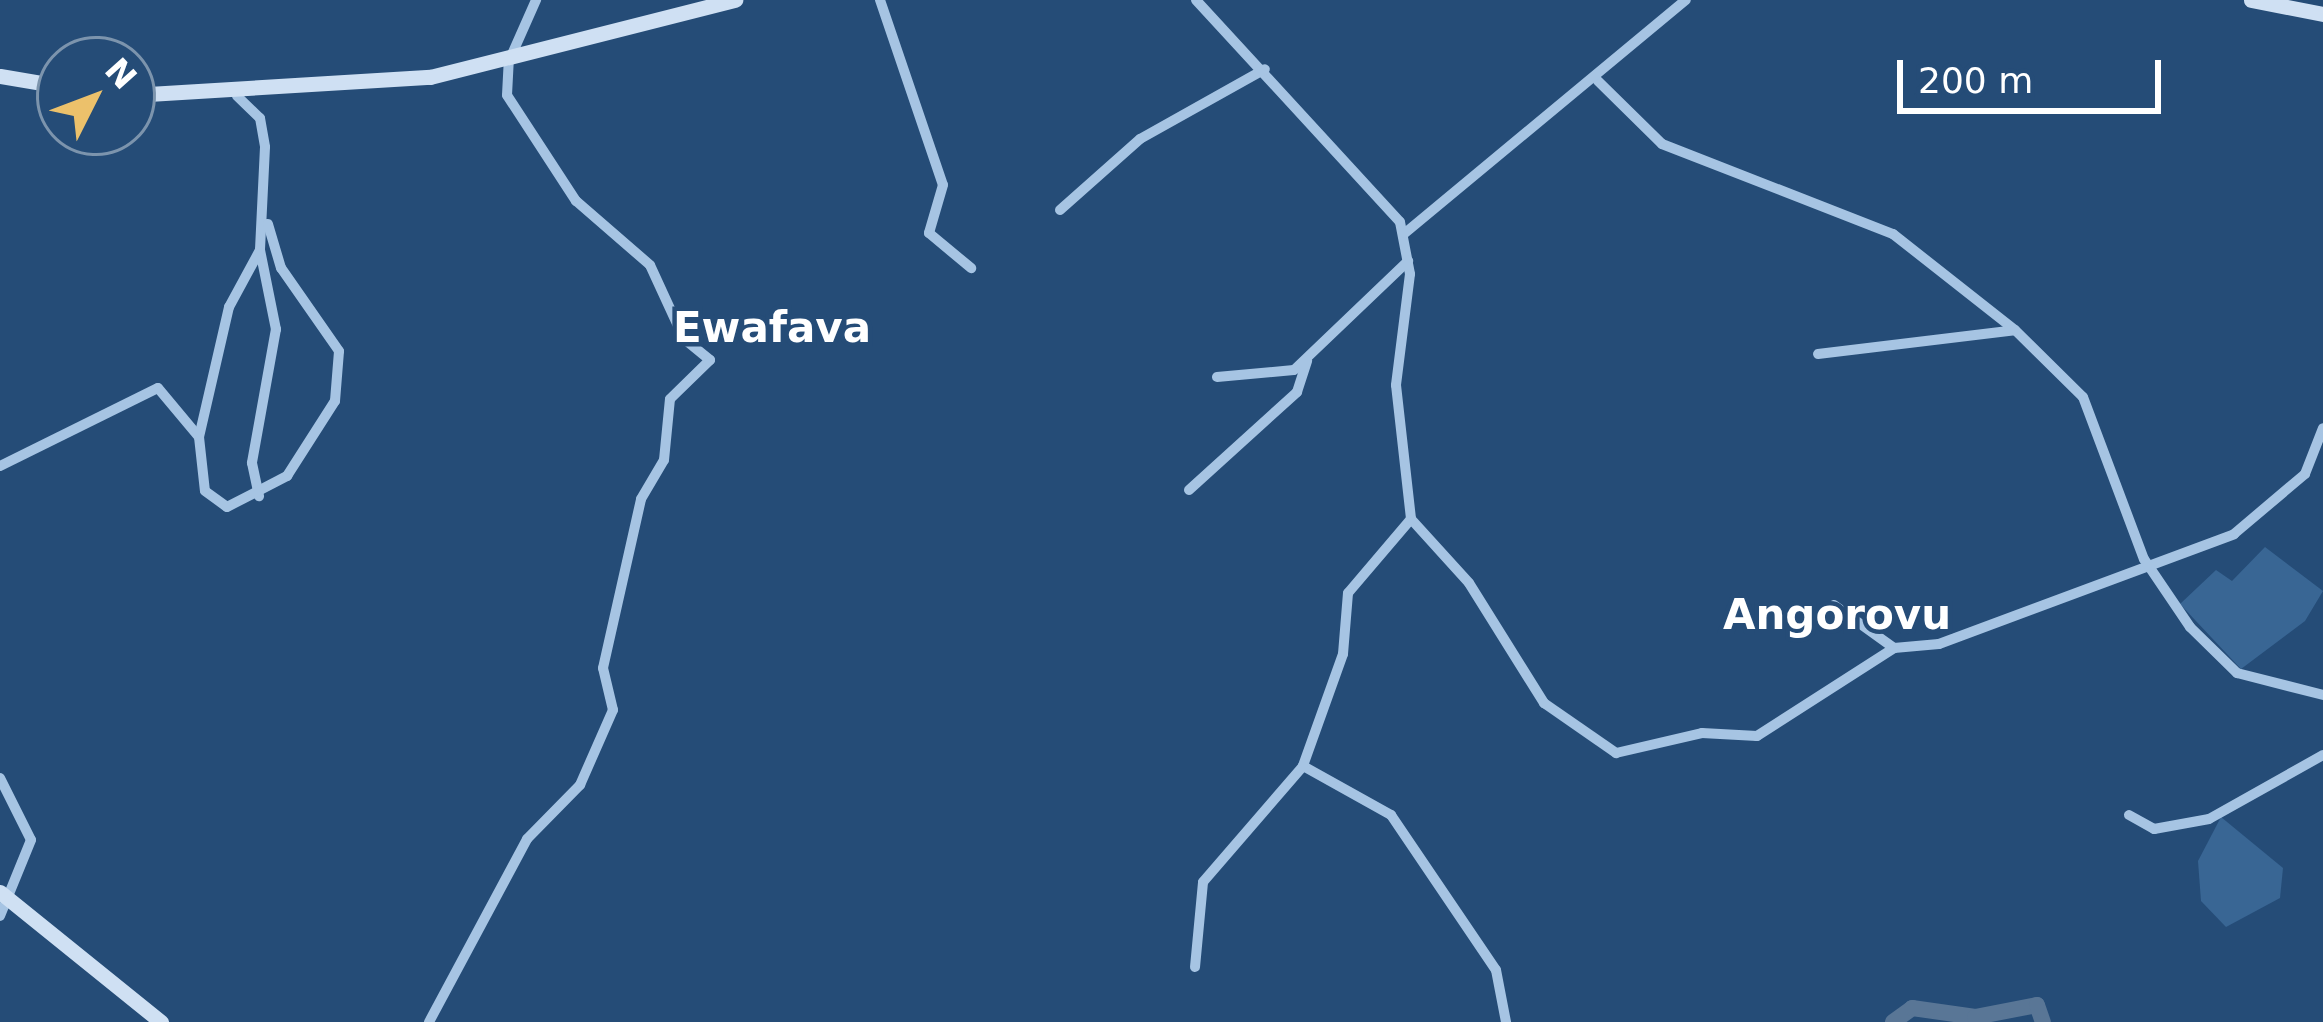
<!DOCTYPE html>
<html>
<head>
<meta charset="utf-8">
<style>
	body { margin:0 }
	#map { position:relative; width:2323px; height:1022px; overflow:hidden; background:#254c77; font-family:"DejaVu Sans",sans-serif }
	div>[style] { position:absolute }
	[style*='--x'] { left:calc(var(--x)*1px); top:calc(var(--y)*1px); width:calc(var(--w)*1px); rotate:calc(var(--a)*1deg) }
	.green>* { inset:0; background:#396694 }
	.stream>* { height:3px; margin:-1.5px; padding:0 1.5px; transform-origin:1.5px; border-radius:1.5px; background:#597696 }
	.river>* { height:16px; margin:-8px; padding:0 8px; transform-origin:8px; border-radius:8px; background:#597696 }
	.street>* { height:10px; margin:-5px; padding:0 5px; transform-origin:5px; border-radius:5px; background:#a6c4e3 }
	.secondary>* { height:15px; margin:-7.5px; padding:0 7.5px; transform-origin:7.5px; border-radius:7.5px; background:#cfe0f3 }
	span { translate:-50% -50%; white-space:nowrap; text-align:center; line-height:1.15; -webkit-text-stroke:9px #254c77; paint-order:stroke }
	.quarter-label { font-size:42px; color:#fff; font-weight:700 }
	.north { position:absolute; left:36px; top:36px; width:120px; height:120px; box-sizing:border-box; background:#254c77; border:3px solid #7c94ad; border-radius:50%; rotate:48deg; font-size:33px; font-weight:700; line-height:48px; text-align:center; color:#fff }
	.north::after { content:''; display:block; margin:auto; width:42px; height:54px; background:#ecc16b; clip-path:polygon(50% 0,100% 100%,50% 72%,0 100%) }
	.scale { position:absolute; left:1897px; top:60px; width:264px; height:54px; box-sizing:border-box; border:6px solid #fff; border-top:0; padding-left:15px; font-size:36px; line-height:42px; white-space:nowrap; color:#fff; -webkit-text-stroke:9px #254c77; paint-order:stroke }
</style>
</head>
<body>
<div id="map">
	<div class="green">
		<div style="clip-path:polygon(2265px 547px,2323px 591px,2305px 621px,2241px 669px,2180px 604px,2216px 570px,2232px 581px)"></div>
		<div style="clip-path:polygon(2221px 817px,2283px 868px,2280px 898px,2226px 927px,2201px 901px,2198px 861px)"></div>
	</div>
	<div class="stream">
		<div style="--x:1970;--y:1022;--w:7;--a:-45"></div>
	</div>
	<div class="river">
		<div style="--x:1893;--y:1022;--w:24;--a:-36"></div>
		<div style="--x:1912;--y:1008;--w:64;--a:8.1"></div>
		<div style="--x:1975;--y:1017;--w:63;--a:-11"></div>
		<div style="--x:2037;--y:1005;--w:18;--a:71"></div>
	</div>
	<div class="street">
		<div style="--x:880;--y:0;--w:195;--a:71.2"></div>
		<div style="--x:943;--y:185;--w:50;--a:106.3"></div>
		<div style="--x:929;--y:233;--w:55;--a:39.8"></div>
		<div style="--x:1196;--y:0;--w:301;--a:47.4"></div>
		<div style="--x:1400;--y:222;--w:53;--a:79.1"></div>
		<div style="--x:1410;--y:274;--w:112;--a:97.2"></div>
		<div style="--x:1396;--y:385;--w:135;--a:83.6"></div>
		<div style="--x:1411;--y:519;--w:86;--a:47.8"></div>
		<div style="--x:1469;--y:583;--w:142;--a:58"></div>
		<div style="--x:1544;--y:703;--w:88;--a:34.8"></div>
		<div style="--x:1616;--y:753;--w:88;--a:-13.1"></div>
		<div style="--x:1702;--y:733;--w:55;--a:3.1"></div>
		<div style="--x:1757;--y:736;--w:163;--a:-32.7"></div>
		<div style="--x:1894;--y:648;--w:45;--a:-5.1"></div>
		<div style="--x:1939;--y:644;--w:315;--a:-20.4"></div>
		<div style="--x:2234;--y:534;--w:93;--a:-40.2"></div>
		<div style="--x:2305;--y:474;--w:49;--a:-68.6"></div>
		<div style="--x:1598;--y:81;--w:90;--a:44.5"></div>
		<div style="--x:1662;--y:144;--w:248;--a:21.3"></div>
		<div style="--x:1893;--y:234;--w:155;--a:38.2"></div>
		<div style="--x:2015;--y:330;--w:95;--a:44.6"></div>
		<div style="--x:2083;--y:397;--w:173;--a:69.4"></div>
		<div style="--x:2144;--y:559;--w:82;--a:55.9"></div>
		<div style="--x:2190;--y:627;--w:66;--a:44.4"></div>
		<div style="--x:2237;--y:673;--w:89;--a:14.3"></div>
		<div style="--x:237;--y:96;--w:32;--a:44"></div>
		<div style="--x:260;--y:118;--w:29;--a:80"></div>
		<div style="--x:265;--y:147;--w:103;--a:92.8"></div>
		<div style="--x:260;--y:250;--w:81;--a:78.6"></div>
		<div style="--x:276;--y:329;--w:136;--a:100.2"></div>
		<div style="--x:252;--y:463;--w:34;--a:78"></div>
		<div style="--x:1060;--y:210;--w:107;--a:-41.6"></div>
		<div style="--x:1140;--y:139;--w:143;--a:-29.2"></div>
		<div style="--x:1405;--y:233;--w:365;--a:-39.7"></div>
		<div style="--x:260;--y:250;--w:65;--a:118.5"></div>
		<div style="--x:229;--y:307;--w:133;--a:103"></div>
		<div style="--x:199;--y:437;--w:54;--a:83.7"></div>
		<div style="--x:205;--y:491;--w:27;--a:36"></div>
		<div style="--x:227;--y:507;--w:68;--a:-27.3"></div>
		<div style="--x:287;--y:476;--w:89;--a:-57.4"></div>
		<div style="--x:335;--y:401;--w:50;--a:-85.4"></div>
		<div style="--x:339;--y:351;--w:101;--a:-124.9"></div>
		<div style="--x:281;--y:268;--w:46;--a:-106.5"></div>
		<div style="--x:1818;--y:354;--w:198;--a:-6.9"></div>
		<div style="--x:1217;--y:377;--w:77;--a:-5.2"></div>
		<div style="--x:1294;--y:370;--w:158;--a:-43.7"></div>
		<div style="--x:0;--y:466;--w:176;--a:-26.3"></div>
		<div style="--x:158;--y:388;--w:64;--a:50.1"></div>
		<div style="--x:1189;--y:490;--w:146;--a:-42.2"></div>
		<div style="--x:1297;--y:392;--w:33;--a:-72"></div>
		<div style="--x:1411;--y:519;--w:97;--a:130.4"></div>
		<div style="--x:1348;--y:593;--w:61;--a:94.7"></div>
		<div style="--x:1343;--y:654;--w:119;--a:109.7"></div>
		<div style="--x:1303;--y:766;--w:101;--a:29.1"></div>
		<div style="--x:1391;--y:815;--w:187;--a:55.9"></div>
		<div style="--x:1496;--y:970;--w:53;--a:79.1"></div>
		<div style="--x:1834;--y:605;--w:74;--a:35.6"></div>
		<div style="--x:0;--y:778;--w:69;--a:63.4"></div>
		<div style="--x:31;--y:840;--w:82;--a:112.2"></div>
		<div style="--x:2129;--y:815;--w:29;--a:29"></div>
		<div style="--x:2154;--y:829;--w:56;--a:-10.3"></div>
		<div style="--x:2209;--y:819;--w:131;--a:-29.3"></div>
		<div style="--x:1195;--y:967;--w:85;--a:-84.6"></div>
		<div style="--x:1203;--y:882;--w:153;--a:-49.2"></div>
		<div style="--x:429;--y:1022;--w:208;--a:-61.8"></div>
		<div style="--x:527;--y:839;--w:76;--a:-45.5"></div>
		<div style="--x:580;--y:785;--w:82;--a:-66.3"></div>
		<div style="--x:613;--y:710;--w:43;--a:-103.4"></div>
		<div style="--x:603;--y:668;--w:173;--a:-77.3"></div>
		<div style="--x:641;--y:499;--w:45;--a:-59.5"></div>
		<div style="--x:664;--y:460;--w:61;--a:-84.4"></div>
		<div style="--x:670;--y:399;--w:56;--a:-44.3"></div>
		<div style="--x:710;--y:360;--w:33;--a:-141"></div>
		<div style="--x:684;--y:339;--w:81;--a:-114.7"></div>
		<div style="--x:650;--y:265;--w:98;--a:-139.1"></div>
		<div style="--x:576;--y:201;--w:126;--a:-123.1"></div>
		<div style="--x:507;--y:95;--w:34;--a:-87"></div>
		<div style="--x:509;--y:61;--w:67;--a:-66.1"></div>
	</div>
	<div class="secondary">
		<div style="--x:2251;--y:0;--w:73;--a:11"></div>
		<div style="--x:0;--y:76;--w:61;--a:9.5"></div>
		<div style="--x:132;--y:95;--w:299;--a:-3.5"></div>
		<div style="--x:430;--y:77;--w:315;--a:-14.2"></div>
		<div style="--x:0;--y:892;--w:207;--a:38.9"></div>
	</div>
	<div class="quarter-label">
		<span style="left:772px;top:328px">Ewafava</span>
		<span style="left:1837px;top:615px">Angorovu</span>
	</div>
	<div class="north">N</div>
	<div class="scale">200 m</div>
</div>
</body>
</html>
